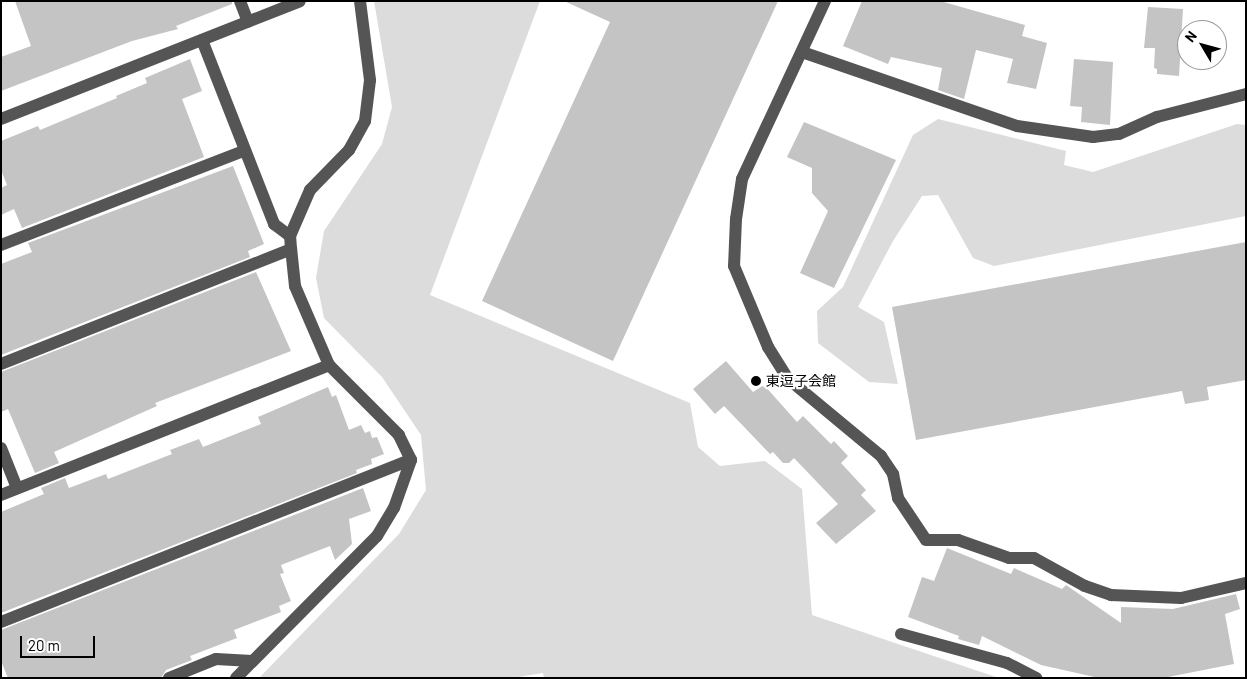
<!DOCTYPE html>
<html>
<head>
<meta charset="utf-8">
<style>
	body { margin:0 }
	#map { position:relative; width:1247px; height:679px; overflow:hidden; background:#fff; font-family:Barlow,"Noto Sans JP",sans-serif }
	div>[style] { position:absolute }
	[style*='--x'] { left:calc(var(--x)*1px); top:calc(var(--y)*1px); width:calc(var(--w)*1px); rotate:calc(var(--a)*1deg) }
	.green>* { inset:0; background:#dcdcdc }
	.building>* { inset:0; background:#c4c4c4 }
	.minor>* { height:12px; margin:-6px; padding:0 6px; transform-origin:6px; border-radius:6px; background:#555 }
	.dots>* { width:14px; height:14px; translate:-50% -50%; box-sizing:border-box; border:2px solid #fff; border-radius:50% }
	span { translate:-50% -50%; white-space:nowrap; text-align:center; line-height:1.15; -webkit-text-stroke:4.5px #fff; paint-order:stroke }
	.poi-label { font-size:14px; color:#000 }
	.left { translate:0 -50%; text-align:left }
	.frame { position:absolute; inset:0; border:2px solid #000; pointer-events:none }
	.north { position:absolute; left:1177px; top:20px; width:50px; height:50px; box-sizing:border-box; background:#fff; border:1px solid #999; border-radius:50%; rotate:307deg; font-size:14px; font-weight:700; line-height:20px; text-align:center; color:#000 }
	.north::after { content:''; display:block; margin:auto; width:18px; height:22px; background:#000; clip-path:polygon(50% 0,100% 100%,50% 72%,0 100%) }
	.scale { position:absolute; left:20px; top:636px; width:75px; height:22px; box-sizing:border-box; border:2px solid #000; border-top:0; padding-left:6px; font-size:15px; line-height:18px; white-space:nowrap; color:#000; -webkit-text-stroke:4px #fff; paint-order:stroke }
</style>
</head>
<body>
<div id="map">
	<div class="green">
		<div style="clip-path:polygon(374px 1px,540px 1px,430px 295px,690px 403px,698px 447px,720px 466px,765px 461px,802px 489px,812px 615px,999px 678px,544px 678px,543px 673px,512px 678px,259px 678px,399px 534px,426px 490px,421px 435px,382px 377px,324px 318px,316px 278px,324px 231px,382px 144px,392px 107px)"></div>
		<div style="clip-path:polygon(938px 119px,1066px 151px,1064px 165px,1093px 172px,1237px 124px,1246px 125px,1246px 216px,994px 266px,973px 258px,938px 195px,922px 196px,893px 241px,858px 307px,884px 322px,898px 384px,869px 382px,818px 343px,817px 311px,843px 287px,913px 135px)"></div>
	</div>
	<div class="building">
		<div style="clip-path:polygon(15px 1px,232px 1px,232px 4px,176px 26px,178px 29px,132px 41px,1px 91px,1px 57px,31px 46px)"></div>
		<div style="clip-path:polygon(564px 1px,778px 1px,613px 361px,482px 301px,610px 22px)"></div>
		<div style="clip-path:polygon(862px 1px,940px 1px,1025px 25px,1022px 36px,1047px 43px,1036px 89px,1007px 83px,1013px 59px,976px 50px,964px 99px,938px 90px,942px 68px,891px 57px,888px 64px,843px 46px)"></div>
		<div style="clip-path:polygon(1148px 7px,1183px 9px,1179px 76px,1157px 74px,1157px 69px,1154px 68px,1155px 48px,1144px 48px)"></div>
		<div style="clip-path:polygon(190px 59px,202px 91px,182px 99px,204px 157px,22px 228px,14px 209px,1px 215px,1px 188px,7px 185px,1px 170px,1px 141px,38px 126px,40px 130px,117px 98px,116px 96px,147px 83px,145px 78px)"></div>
		<div style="clip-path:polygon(1074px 59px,1113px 62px,1110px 125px,1081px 122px,1082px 107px,1070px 106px)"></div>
		<div style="clip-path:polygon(804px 122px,896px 160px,834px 288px,800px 273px,828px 211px,812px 193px,812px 168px,787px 157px)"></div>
		<div style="clip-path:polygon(233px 166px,264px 244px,248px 251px,250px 257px,1px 355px,1px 264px,32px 252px,28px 243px)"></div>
		<div style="clip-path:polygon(1246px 242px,1246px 380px,1207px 387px,1209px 400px,1185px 404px,1182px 391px,916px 440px,892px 307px)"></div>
		<div style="clip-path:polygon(256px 272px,291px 351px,155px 403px,157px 406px,54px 452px,59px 463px,35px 473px,8px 409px,1px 412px,1px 372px)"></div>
		<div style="clip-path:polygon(726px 361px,753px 392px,764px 385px,797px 422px,803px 416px,831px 444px,834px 441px,848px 456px,841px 463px,866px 490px,861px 495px,876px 511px,836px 544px,816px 523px,838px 504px,794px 458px,789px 463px,783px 463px,773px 452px,770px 454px,724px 406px,715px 414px,693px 389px)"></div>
		<div style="clip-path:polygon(328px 387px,332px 397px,336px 395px,349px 430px,361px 425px,365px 433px,370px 431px,372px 438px,377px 437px,384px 454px,371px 459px,372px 464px,356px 470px,357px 473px,1px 613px,1px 512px,44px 494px,41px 488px,65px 478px,69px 488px,106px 474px,108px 479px,172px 454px,170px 450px,199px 439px,203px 447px,261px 424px,258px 417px)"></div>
		<div style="clip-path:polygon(363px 488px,371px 511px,349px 519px,352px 544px,335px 560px,330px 546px,281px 565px,284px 573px,280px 574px,291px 601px,279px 606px,281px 612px,234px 630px,237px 638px,190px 656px,192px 660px,166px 670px,161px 678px,8px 678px,1px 661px,1px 630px)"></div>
		<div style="clip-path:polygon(947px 548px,1011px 574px,1014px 568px,1062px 589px,1066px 585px,1121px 623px,1121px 607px,1173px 609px,1236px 594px,1240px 609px,1225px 614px,1234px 664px,1163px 678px,1099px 678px,1041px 665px,982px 636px,979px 645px,958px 639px,959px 636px,908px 617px,922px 577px,934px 581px)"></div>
	</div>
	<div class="minor">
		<div style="--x:240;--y:1;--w:22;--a:69"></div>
		<div style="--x:825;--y:1;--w:196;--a:115"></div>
		<div style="--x:742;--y:179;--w:40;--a:98.5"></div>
		<div style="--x:736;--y:219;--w:47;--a:92.4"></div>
		<div style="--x:734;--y:266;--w:88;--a:67.2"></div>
		<div style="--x:768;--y:347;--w:36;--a:58"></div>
		<div style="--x:787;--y:378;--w:122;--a:39.7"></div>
		<div style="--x:881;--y:456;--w:22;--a:56"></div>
		<div style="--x:893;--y:474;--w:25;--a:78"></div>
		<div style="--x:898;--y:498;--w:50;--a:56.3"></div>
		<div style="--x:926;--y:540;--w:32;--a:0"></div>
		<div style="--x:958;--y:540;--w:54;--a:19.4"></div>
		<div style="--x:1009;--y:558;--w:25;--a:0"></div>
		<div style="--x:1034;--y:558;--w:58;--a:28.8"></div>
		<div style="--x:1085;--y:586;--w:28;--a:19"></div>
		<div style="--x:1111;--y:595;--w:70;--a:2.5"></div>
		<div style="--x:1181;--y:598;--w:67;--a:-13"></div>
		<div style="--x:202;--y:40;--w:198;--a:68.6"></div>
		<div style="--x:274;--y:224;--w:20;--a:37"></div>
		<div style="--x:802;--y:52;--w:227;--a:19"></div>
		<div style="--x:1017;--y:126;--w:77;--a:8.2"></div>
		<div style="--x:1093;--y:137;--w:26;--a:-7"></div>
		<div style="--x:1119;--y:134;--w:42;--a:-24.1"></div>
		<div style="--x:1157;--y:117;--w:92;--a:-14.5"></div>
		<div style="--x:1;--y:119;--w:321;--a:-21.5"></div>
		<div style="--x:1;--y:245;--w:260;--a:-21.2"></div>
		<div style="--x:1;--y:364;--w:312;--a:-21.6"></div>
		<div style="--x:1;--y:448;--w:43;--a:68.2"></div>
		<div style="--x:1;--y:495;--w:353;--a:-21.6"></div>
		<div style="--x:1;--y:622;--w:441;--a:-21.6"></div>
		<div style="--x:411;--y:460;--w:28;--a:-116"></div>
		<div style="--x:399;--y:435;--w:99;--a:-135"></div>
		<div style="--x:329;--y:365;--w:86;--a:-113.3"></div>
		<div style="--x:295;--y:286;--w:37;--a:-96"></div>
		<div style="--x:291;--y:249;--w:13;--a:-94"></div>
		<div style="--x:290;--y:236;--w:50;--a:-66.5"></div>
		<div style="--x:310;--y:190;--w:56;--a:-45.7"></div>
		<div style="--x:349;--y:150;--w:33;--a:-61"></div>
		<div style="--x:365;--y:121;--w:41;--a:-83"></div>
		<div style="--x:370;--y:80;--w:80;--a:-97.2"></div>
		<div style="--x:901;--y:634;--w:110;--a:15.3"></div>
		<div style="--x:1007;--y:663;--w:33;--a:27"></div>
		<div style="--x:169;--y:678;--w:51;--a:-22"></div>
		<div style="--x:216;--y:659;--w:36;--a:3"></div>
		<div style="--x:236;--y:678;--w:200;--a:-45.2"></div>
		<div style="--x:377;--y:536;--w:33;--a:-59"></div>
		<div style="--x:394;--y:508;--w:51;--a:-70.5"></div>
	</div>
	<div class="dots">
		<div style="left:756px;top:381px;background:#000"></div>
	</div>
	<div class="poi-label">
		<span class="left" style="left:766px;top:381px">東逗子会館</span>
	</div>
	<div class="frame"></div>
	<div class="north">N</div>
	<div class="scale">20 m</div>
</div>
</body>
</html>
